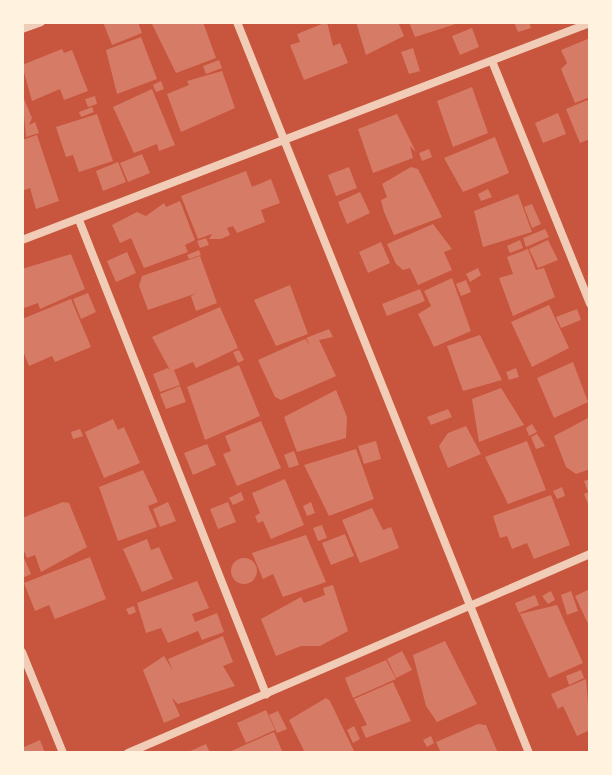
<!DOCTYPE html>
<html>
<head>
<meta charset="utf-8">
<style>
	body { margin:0 }
	#map { position:relative; width:612px; height:775px; overflow:hidden; background:#c8553d; font-family:Lato,sans-serif }
	div>[style] { position:absolute }
	[style*='--x'] { left:calc(var(--x)*1px); top:calc(var(--y)*1px); width:calc(var(--w)*1px); rotate:calc(var(--a)*1deg) }
	.building>* { inset:0; background:#d67c66 }
	.round { border-radius:50% }
	.minor>* { height:8px; margin:-4px; padding:0 4px; transform-origin:4px; border-radius:4px; background:#f1ccb7 }
	span { translate:-50% -50%; white-space:nowrap; text-align:center; line-height:1.15; -webkit-text-stroke:6px #fff3e0; paint-order:stroke }
	.frame { position:absolute; inset:0; border:24px solid #fff3e0; pointer-events:none }
</style>
</head>
<body>
<div id="map">
	<div class="building">
		<div style="clip-path:polygon(103px 22px,138px 22px,142px 33px,112px 45px)"></div>
		<div style="clip-path:polygon(151px 22px,203px 22px,216px 58px,176px 73px)"></div>
		<div style="clip-path:polygon(327px 22px,333px 46px,340px 43px,348px 63px,304px 80px,290px 45px,300px 42px,297px 34px)"></div>
		<div style="clip-path:polygon(356px 22px,398px 22px,404px 36px,366px 55px)"></div>
		<div style="clip-path:polygon(409px 22px,462px 22px,415px 37px)"></div>
		<div style="clip-path:polygon(514px 22px,529px 22px,531px 28px,518px 32px)"></div>
		<div style="clip-path:polygon(472px 28px,479px 47px,460px 55px,452px 36px)"></div>
		<div style="clip-path:polygon(141px 37px,157px 79px,117px 94px,106px 50px)"></div>
		<div style="clip-path:polygon(590px 38px,590px 97px,575px 103px,561px 69px,567px 63px,561px 50px)"></div>
		<div style="clip-path:polygon(413px 48px,420px 71px,409px 74px,401px 52px)"></div>
		<div style="clip-path:polygon(62px 49px,64px 53px,72px 50px,88px 91px,64px 100px,60px 89px,32px 101px,22px 65px)"></div>
		<div style="clip-path:polygon(219px 60px,222px 68px,206px 74px,203px 66px)"></div>
		<div style="clip-path:polygon(222px 71px,235px 108px,181px 132px,167px 94px,189px 85px,187px 81px)"></div>
		<div style="clip-path:polygon(161px 81px,164px 89px,156px 92px,153px 85px)"></div>
		<div style="clip-path:polygon(472px 87px,488px 133px,453px 147px,437px 101px)"></div>
		<div style="clip-path:polygon(152px 89px,175px 145px,159px 151px,157px 144px,134px 153px,113px 107px)"></div>
		<div style="clip-path:polygon(22px 94px,32px 118px,29px 125px,35px 122px,39px 133px,26px 137px)"></div>
		<div style="clip-path:polygon(95px 96px,97px 104px,88px 107px,85px 99px)"></div>
		<div style="clip-path:polygon(590px 99px,590px 139px,580px 143px,566px 109px)"></div>
		<div style="clip-path:polygon(92px 107px,94px 112px,81px 117px,79px 112px)"></div>
		<div style="clip-path:polygon(558px 113px,566px 134px,543px 143px,535px 123px)"></div>
		<div style="clip-path:polygon(97px 114px,113px 161px,79px 172px,73px 155px,66px 157px,56px 127px)"></div>
		<div style="clip-path:polygon(397px 114px,416px 152px,410px 146px,413px 158px,373px 173px,358px 129px)"></div>
		<div style="clip-path:polygon(37px 135px,59px 201px,36px 209px,30px 188px,22px 191px,22px 140px)"></div>
		<div style="clip-path:polygon(495px 137px,509px 173px,463px 192px,444px 158px)"></div>
		<div style="clip-path:polygon(429px 149px,432px 157px,422px 161px,419px 153px)"></div>
		<div style="clip-path:polygon(142px 154px,150px 173px,128px 182px,120px 163px)"></div>
		<div style="clip-path:polygon(118px 162px,126px 182px,103px 191px,96px 171px)"></div>
		<div style="clip-path:polygon(349px 167px,357px 188px,336px 196px,328px 175px)"></div>
		<div style="clip-path:polygon(411px 167px,418px 169px,442px 217px,394px 235px,384px 212px,381px 200px,387px 197px,382px 184px)"></div>
		<div style="clip-path:polygon(246px 171px,252px 187px,271px 179px,280px 203px,261px 210px,265px 222px,237px 233px,233px 226px,227px 228px,230px 235px,221px 239px,209px 239px,212px 234px,198px 239px,181px 196px)"></div>
		<div style="clip-path:polygon(488px 189px,492px 197px,481px 201px,478px 194px)"></div>
		<div style="clip-path:polygon(360px 192px,370px 213px,347px 224px,338px 202px)"></div>
		<div style="clip-path:polygon(518px 194px,532px 232px,483px 247px,474px 211px)"></div>
		<div style="clip-path:polygon(180px 201px,195px 240px,185px 245px,188px 252px,144px 268px,131px 238px,120px 243px,112px 225px,137px 212px,146px 216px,164px 203px,166px 207px)"></div>
		<div style="clip-path:polygon(532px 204px,541px 224px,532px 228px,524px 207px)"></div>
		<div style="clip-path:polygon(433px 224px,452px 249px,444px 252px,452px 270px,418px 285px,410px 268px,403px 270px,396px 264px,387px 244px)"></div>
		<div style="clip-path:polygon(545px 229px,549px 237px,526px 247px,523px 238px)"></div>
		<div style="clip-path:polygon(206px 238px,209px 245px,200px 248px,197px 241px)"></div>
		<div style="clip-path:polygon(520px 240px,523px 248px,510px 253px,507px 246px)"></div>
		<div style="clip-path:polygon(548px 240px,558px 260px,538px 268px,529px 249px)"></div>
		<div style="clip-path:polygon(381px 242px,390px 263px,368px 273px,359px 252px)"></div>
		<div style="clip-path:polygon(528px 249px,536px 270px,544px 268px,555px 297px,513px 316px,499px 278px,513px 274px,507px 257px)"></div>
		<div style="clip-path:polygon(199px 250px,201px 255px,189px 259px,187px 255px)"></div>
		<div style="clip-path:polygon(127px 252px,136px 273px,116px 282px,107px 261px)"></div>
		<div style="clip-path:polygon(71px 254px,85px 289px,40px 309px,38px 303px,24px 308px,22px 269px)"></div>
		<div style="clip-path:polygon(200px 256px,217px 303px,196px 311px,191px 296px,197px 293px,148px 310px,139px 286px,142px 276px)"></div>
		<div style="clip-path:polygon(478px 268px,481px 275px,470px 282px,466px 274px)"></div>
		<div style="clip-path:polygon(452px 278px,471px 331px,434px 347px,418px 314px,431px 306px,424px 291px)"></div>
		<div style="clip-path:polygon(466px 280px,471px 292px,461px 296px,456px 284px)"></div>
		<div style="clip-path:polygon(290px 285px,308px 334px,276px 346px,254px 300px)"></div>
		<div style="clip-path:polygon(420px 289px,425px 301px,387px 316px,382px 304px)"></div>
		<div style="clip-path:polygon(88px 293px,96px 312px,81px 319px,73px 299px)"></div>
		<div style="clip-path:polygon(71px 299px,91px 347px,55px 362px,52px 356px,29px 366px,22px 348px,22px 319px)"></div>
		<div style="clip-path:polygon(549px 305px,569px 348px,532px 367px,511px 322px)"></div>
		<div style="clip-path:polygon(220px 307px,238px 348px,196px 368px,193px 362px,174px 370px,180px 385px,160px 392px,153px 374px,168px 368px,171px 372px,152px 337px)"></div>
		<div style="clip-path:polygon(577px 309px,581px 320px,561px 328px,556px 317px)"></div>
		<div style="clip-path:polygon(329px 329px,333px 337px,319px 340px,336px 376px,281px 400px,275px 397px,258px 360px,305px 339px,310px 345px,306px 338px)"></div>
		<div style="clip-path:polygon(480px 335px,502px 380px,463px 391px,447px 346px)"></div>
		<div style="clip-path:polygon(239px 350px,244px 360px,238px 363px,233px 352px)"></div>
		<div style="clip-path:polygon(573px 362px,588px 402px,554px 418px,537px 378px)"></div>
		<div style="clip-path:polygon(239px 365px,260px 416px,205px 440px,187px 387px)"></div>
		<div style="clip-path:polygon(516px 368px,519px 377px,509px 380px,506px 372px)"></div>
		<div style="clip-path:polygon(180px 386px,186px 402px,166px 409px,160px 394px)"></div>
		<div style="clip-path:polygon(501px 388px,524px 425px,479px 442px,472px 399px)"></div>
		<div style="clip-path:polygon(336px 390px,347px 417px,346px 438px,297px 452px,284px 417px)"></div>
		<div style="clip-path:polygon(448px 409px,452px 417px,431px 425px,427px 417px)"></div>
		<div style="clip-path:polygon(590px 417px,590px 469px,576px 474px,566px 467px,554px 436px)"></div>
		<div style="clip-path:polygon(113px 419px,118px 430px,124px 427px,140px 463px,104px 478px,85px 432px)"></div>
		<div style="clip-path:polygon(261px 421px,281px 468px,237px 486px,223px 454px,231px 451px,225px 436px)"></div>
		<div style="clip-path:polygon(532px 424px,537px 432px,529px 436px,526px 428px)"></div>
		<div style="clip-path:polygon(466px 426px,481px 454px,448px 468px,439px 446px,448px 433px)"></div>
		<div style="clip-path:polygon(80px 429px,83px 436px,73px 439px,71px 432px)"></div>
		<div style="clip-path:polygon(537px 434px,545px 446px,536px 449px,531px 437px)"></div>
		<div style="clip-path:polygon(376px 441px,381px 459px,364px 464px,358px 446px)"></div>
		<div style="clip-path:polygon(527px 441px,546px 490px,508px 504px,485px 457px)"></div>
		<div style="clip-path:polygon(207px 444px,216px 465px,193px 475px,184px 453px)"></div>
		<div style="clip-path:polygon(356px 449px,374px 499px,329px 516px,304px 465px)"></div>
		<div style="clip-path:polygon(294px 451px,299px 465px,289px 468px,284px 455px)"></div>
		<div style="clip-path:polygon(143px 470px,158px 502px,148px 506px,157px 527px,118px 541px,99px 487px)"></div>
		<div style="clip-path:polygon(285px 479px,304px 525px,271px 539px,263px 521px,258px 523px,255px 516px,260px 513px,252px 493px)"></div>
		<div style="clip-path:polygon(590px 479px,590px 509px,584px 494px,588px 492px,584px 481px)"></div>
		<div style="clip-path:polygon(562px 487px,565px 496px,557px 499px,553px 491px)"></div>
		<div style="clip-path:polygon(241px 492px,244px 500px,233px 505px,229px 498px)"></div>
		<div style="clip-path:polygon(551px 495px,570px 545px,534px 559px,527px 543px,512px 549px,507px 536px,500px 538px,493px 516px)"></div>
		<div style="clip-path:polygon(63px 502px,69px 503px,87px 547px,41px 572px,35px 555px,27px 558px,22px 546px,22px 518px)"></div>
		<div style="clip-path:polygon(168px 502px,176px 521px,160px 527px,153px 509px)"></div>
		<div style="clip-path:polygon(228px 502px,236px 522px,218px 529px,210px 509px)"></div>
		<div style="clip-path:polygon(311px 502px,315px 513px,307px 516px,303px 506px)"></div>
		<div style="clip-path:polygon(372px 508px,383px 530px,391px 527px,399px 548px,360px 563px,342px 520px)"></div>
		<div style="clip-path:polygon(322px 525px,327px 538px,318px 541px,313px 528px)"></div>
		<div style="clip-path:polygon(345px 534px,354px 556px,331px 565px,322px 543px)"></div>
		<div style="clip-path:polygon(306px 535px,326px 582px,283px 597px,273px 574px,263px 579px,252px 553px)"></div>
		<div style="clip-path:polygon(147px 539px,151px 550px,159px 547px,173px 579px,142px 592px,123px 549px)"></div>
		<div style="clip-path:polygon(22px 554px,31px 574px,22px 578px)"></div>
		<div style="clip-path:polygon(90px 557px,106px 599px,55px 619px,49px 605px,35px 611px,24px 583px)"></div>
		<div class="round" style="left:231px;top:558px;width:26px;height:26px"></div>
		<div style="clip-path:polygon(197px 581px,209px 608px,192px 614px,195px 622px,217px 613px,224px 632px,202px 640px,198px 631px,168px 643px,161px 628px,146px 633px,137px 603px)"></div>
		<div style="clip-path:polygon(333px 585px,348px 631px,320px 646px,301px 646px,276px 656px,261px 619px,301px 597px,304px 603px,325px 595px,323px 588px)"></div>
		<div style="clip-path:polygon(590px 589px,590px 628px,575px 596px)"></div>
		<div style="clip-path:polygon(551px 591px,555px 600px,548px 604px,542px 596px)"></div>
		<div style="clip-path:polygon(571px 591px,578px 611px,567px 615px,561px 595px)"></div>
		<div style="clip-path:polygon(535px 595px,539px 605px,519px 613px,515px 603px)"></div>
		<div style="clip-path:polygon(557px 605px,583px 663px,549px 678px,520px 614px)"></div>
		<div style="clip-path:polygon(134px 606px,136px 612px,129px 615px,126px 609px)"></div>
		<div style="clip-path:polygon(223px 636px,233px 662px,223px 666px,235px 686px,178px 704px,172px 698px,180px 716px,164px 723px,143px 670px,164px 656px,173px 671px,168px 659px)"></div>
		<div style="clip-path:polygon(445px 641px,477px 704px,437px 722px,426px 706px,413px 655px)"></div>
		<div style="clip-path:polygon(402px 651px,412px 670px,396px 678px,387px 659px)"></div>
		<div style="clip-path:polygon(386px 660px,396px 679px,353px 698px,345px 678px)"></div>
		<div style="clip-path:polygon(581px 670px,584px 678px,569px 685px,566px 676px)"></div>
		<div style="clip-path:polygon(586px 679px,590px 730px,577px 736px,563px 706px,558px 709px,551px 694px)"></div>
		<div style="clip-path:polygon(393px 682px,411px 721px,366px 738px,361px 727px,367px 725px,354px 699px)"></div>
		<div style="clip-path:polygon(326px 698px,330px 701px,354px 751px,305px 753px,289px 720px)"></div>
		<div style="clip-path:polygon(266px 710px,275px 730px,246px 743px,237px 723px)"></div>
		<div style="clip-path:polygon(278px 711px,287px 729px,277px 733px,269px 715px)"></div>
		<div style="clip-path:polygon(478px 724px,486px 725px,498px 753px,441px 753px,436px 742px)"></div>
		<div style="clip-path:polygon(354px 726px,360px 739px,353px 743px,347px 730px)"></div>
		<div style="clip-path:polygon(274px 732px,283px 753px,227px 753px)"></div>
		<div style="clip-path:polygon(431px 736px,434px 743px,427px 747px,423px 740px)"></div>
		<div style="clip-path:polygon(40px 740px,45px 753px,22px 753px,22px 748px)"></div>
		<div style="clip-path:polygon(206px 744px,210px 753px,186px 753px)"></div>
	</div>
	<div class="minor">
		<div style="--x:237;--y:22;--w:787;--a:68.23"></div>
		<div style="--x:22;--y:29;--w:20;--a:-20"></div>
		<div style="--x:492;--y:61;--w:262;--a:68"></div>
		<div style="--x:79;--y:220;--w:510;--a:68.47"></div>
		<div style="--x:22;--y:240;--w:608;--a:-20.91"></div>
		<div style="--x:22;--y:652;--w:109;--a:67.9"></div>
		<div style="--x:128;--y:753;--w:503;--a:-23.3"></div>
	</div>
	<div class="frame"></div>
</div>
</body>
</html>
